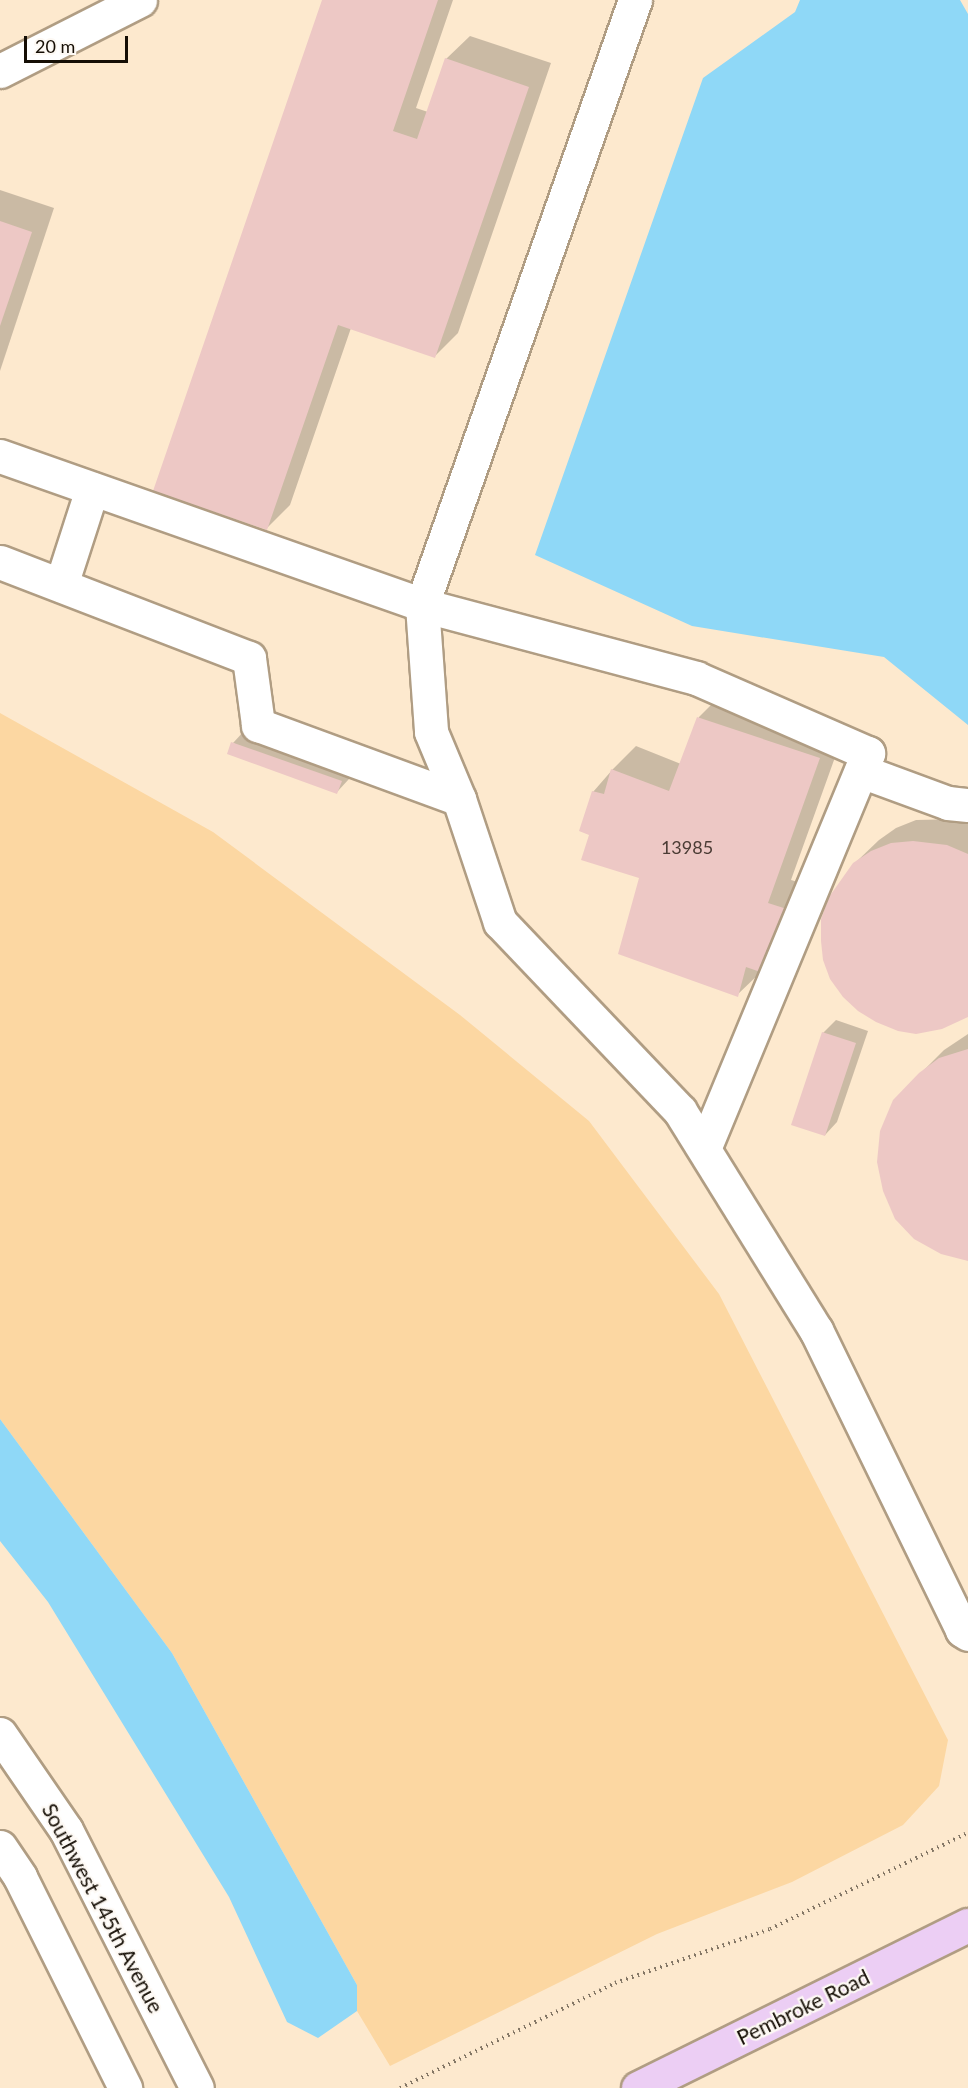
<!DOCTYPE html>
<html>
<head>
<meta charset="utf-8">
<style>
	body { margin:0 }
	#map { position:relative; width:968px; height:2088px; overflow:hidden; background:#fde9ce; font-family:Lato,sans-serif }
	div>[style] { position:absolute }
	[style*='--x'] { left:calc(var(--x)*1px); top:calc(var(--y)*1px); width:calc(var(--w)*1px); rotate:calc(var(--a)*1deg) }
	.green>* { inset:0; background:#fcd7a2 }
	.water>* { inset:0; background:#8fd8f7 }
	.shadow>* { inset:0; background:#0003 }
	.building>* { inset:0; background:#edc8c5 }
	.path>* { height:4px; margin-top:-2px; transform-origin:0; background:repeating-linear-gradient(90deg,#837665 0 1.5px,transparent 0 6px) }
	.roads { filter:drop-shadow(2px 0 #b09d83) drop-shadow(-2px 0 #b09d83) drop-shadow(0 2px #b09d83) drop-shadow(0 -2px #b09d83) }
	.minor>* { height:33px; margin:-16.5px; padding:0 16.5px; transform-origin:16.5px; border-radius:16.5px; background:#fff }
	.major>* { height:33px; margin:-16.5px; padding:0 16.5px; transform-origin:16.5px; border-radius:16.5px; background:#eccef4 }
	span { translate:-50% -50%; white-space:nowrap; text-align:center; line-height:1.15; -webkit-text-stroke:4.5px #fdf9f4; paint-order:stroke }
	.number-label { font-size:18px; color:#4b3c35 }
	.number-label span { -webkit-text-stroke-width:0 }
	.street-label { font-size:21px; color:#150e05 }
	.scale { position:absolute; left:24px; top:36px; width:104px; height:27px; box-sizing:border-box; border:3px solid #150e05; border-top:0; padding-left:8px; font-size:18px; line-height:21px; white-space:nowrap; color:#150e05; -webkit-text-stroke:4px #fdf9f4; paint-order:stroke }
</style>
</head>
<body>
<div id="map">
	<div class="green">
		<div style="clip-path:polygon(0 713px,213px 832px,460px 1015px,589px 1121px,719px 1294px,948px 1740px,939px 1786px,903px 1825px,792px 1882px,657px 1934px,390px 2066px,357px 2011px,357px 1985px,172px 1653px,0 1419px)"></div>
	</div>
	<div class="water">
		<div style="clip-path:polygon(800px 0,960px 0,968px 14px,968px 725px,884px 657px,692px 626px,535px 555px,703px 78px,795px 12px)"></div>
		<div style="clip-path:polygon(0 1419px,172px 1653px,357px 1985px,357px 2011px,318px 2038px,287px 2022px,229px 1897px,48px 1602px,0 1541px)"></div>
	</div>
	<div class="shadow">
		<div style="clip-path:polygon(323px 0,453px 0,416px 108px,428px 112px,446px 59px,470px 36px,551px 63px,458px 333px,435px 356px,351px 328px,290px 505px,267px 528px)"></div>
		<div style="clip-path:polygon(0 190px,54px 208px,0 371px)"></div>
		<div style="clip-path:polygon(722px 694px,843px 735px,791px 880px,812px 886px,761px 972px,737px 995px,641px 877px,591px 834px,593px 792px,613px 769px,636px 746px,681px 764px,699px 717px)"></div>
		<div style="clip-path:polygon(245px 730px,353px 768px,349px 779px,337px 792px,233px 743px)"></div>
		<div style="clip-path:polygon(959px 819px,968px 821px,968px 1016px,830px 897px,854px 864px,879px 840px,896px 828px,916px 820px)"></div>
		<div style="clip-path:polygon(836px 1020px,868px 1031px,837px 1122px,825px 1135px,823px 1033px)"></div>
		<div style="clip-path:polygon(968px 1034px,968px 1259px,894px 1100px,944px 1050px)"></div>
	</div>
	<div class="building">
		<div style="clip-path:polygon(322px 0,438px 0,393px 131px,417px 139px,445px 58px,529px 87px,435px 358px,338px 325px,267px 530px,153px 491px)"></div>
		<div style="clip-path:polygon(0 221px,32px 232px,0 326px)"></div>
		<div style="clip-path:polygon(697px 717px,820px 758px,768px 903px,790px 910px,766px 974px,746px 967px,738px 997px,618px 954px,639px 878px,581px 860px,589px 835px,579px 831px,592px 791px,604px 794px,611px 769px,669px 791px)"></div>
		<div style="clip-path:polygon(231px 742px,342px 781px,337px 794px,227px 754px)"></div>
		<div style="clip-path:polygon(913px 841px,947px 845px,968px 854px,968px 1017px,942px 1029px,916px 1034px,898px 1031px,876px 1022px,858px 1011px,843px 997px,830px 979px,823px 960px,821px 941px,821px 919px,829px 897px,853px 863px,871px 851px,891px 843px)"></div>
		<div style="clip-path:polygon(822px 1032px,856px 1043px,825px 1136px,791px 1125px)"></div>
		<div style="clip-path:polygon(968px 1049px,968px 1261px,941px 1254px,914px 1239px,895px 1219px,883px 1191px,877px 1162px,880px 1131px,893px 1100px,919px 1073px,939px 1058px)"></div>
	</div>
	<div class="path">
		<div style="--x:400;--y:2088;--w:239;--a:-26"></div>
		<div style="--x:615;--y:1983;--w:164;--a:-19.2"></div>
		<div style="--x:770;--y:1929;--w:220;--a:-25.9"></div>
	</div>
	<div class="roads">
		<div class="minor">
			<div style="--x:635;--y:0;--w:641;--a:109.4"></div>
			<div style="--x:422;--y:605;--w:127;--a:85.9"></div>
			<div style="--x:431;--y:732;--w:73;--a:67.3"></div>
			<div style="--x:459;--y:799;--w:130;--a:71.6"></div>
			<div style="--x:500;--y:922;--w:261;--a:46.4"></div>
			<div style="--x:680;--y:1111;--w:258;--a:58.2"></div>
			<div style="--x:816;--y:1330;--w:334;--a:64"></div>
			<div style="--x:962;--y:1630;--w:7;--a:34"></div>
			<div style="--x:0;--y:71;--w:157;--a:-26.9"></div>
			<div style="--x:0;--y:456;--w:448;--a:19.4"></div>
			<div style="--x:422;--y:605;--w:284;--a:14.9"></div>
			<div style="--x:696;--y:678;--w:188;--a:23.6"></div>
			<div style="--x:868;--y:753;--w:428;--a:112.5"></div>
			<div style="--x:0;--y:562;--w:267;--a:21.1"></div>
			<div style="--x:249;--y:658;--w:68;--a:82.3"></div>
			<div style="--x:258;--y:725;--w:214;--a:20.2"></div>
			<div style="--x:61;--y:585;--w:101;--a:-72.1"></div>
			<div style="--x:861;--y:771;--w:93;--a:20.2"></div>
			<div style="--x:948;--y:803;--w:20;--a:6"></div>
			<div style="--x:0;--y:1734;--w:116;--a:55.5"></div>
			<div style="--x:66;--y:1830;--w:289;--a:63.1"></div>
			<div style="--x:0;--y:1847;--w:36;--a:56"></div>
			<div style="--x:20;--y:1877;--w:236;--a:63.5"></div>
		</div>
		<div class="major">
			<div style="--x:638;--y:2088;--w:368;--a:-26.3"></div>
		</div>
	</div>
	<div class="number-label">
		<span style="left:687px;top:847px">13985</span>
	</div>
	<div class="street-label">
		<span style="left:103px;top:1908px;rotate:62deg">Southwest 145th Avenue</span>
		<span style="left:803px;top:2007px;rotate:-26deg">Pembroke Road</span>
	</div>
	<div class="scale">20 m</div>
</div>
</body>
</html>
